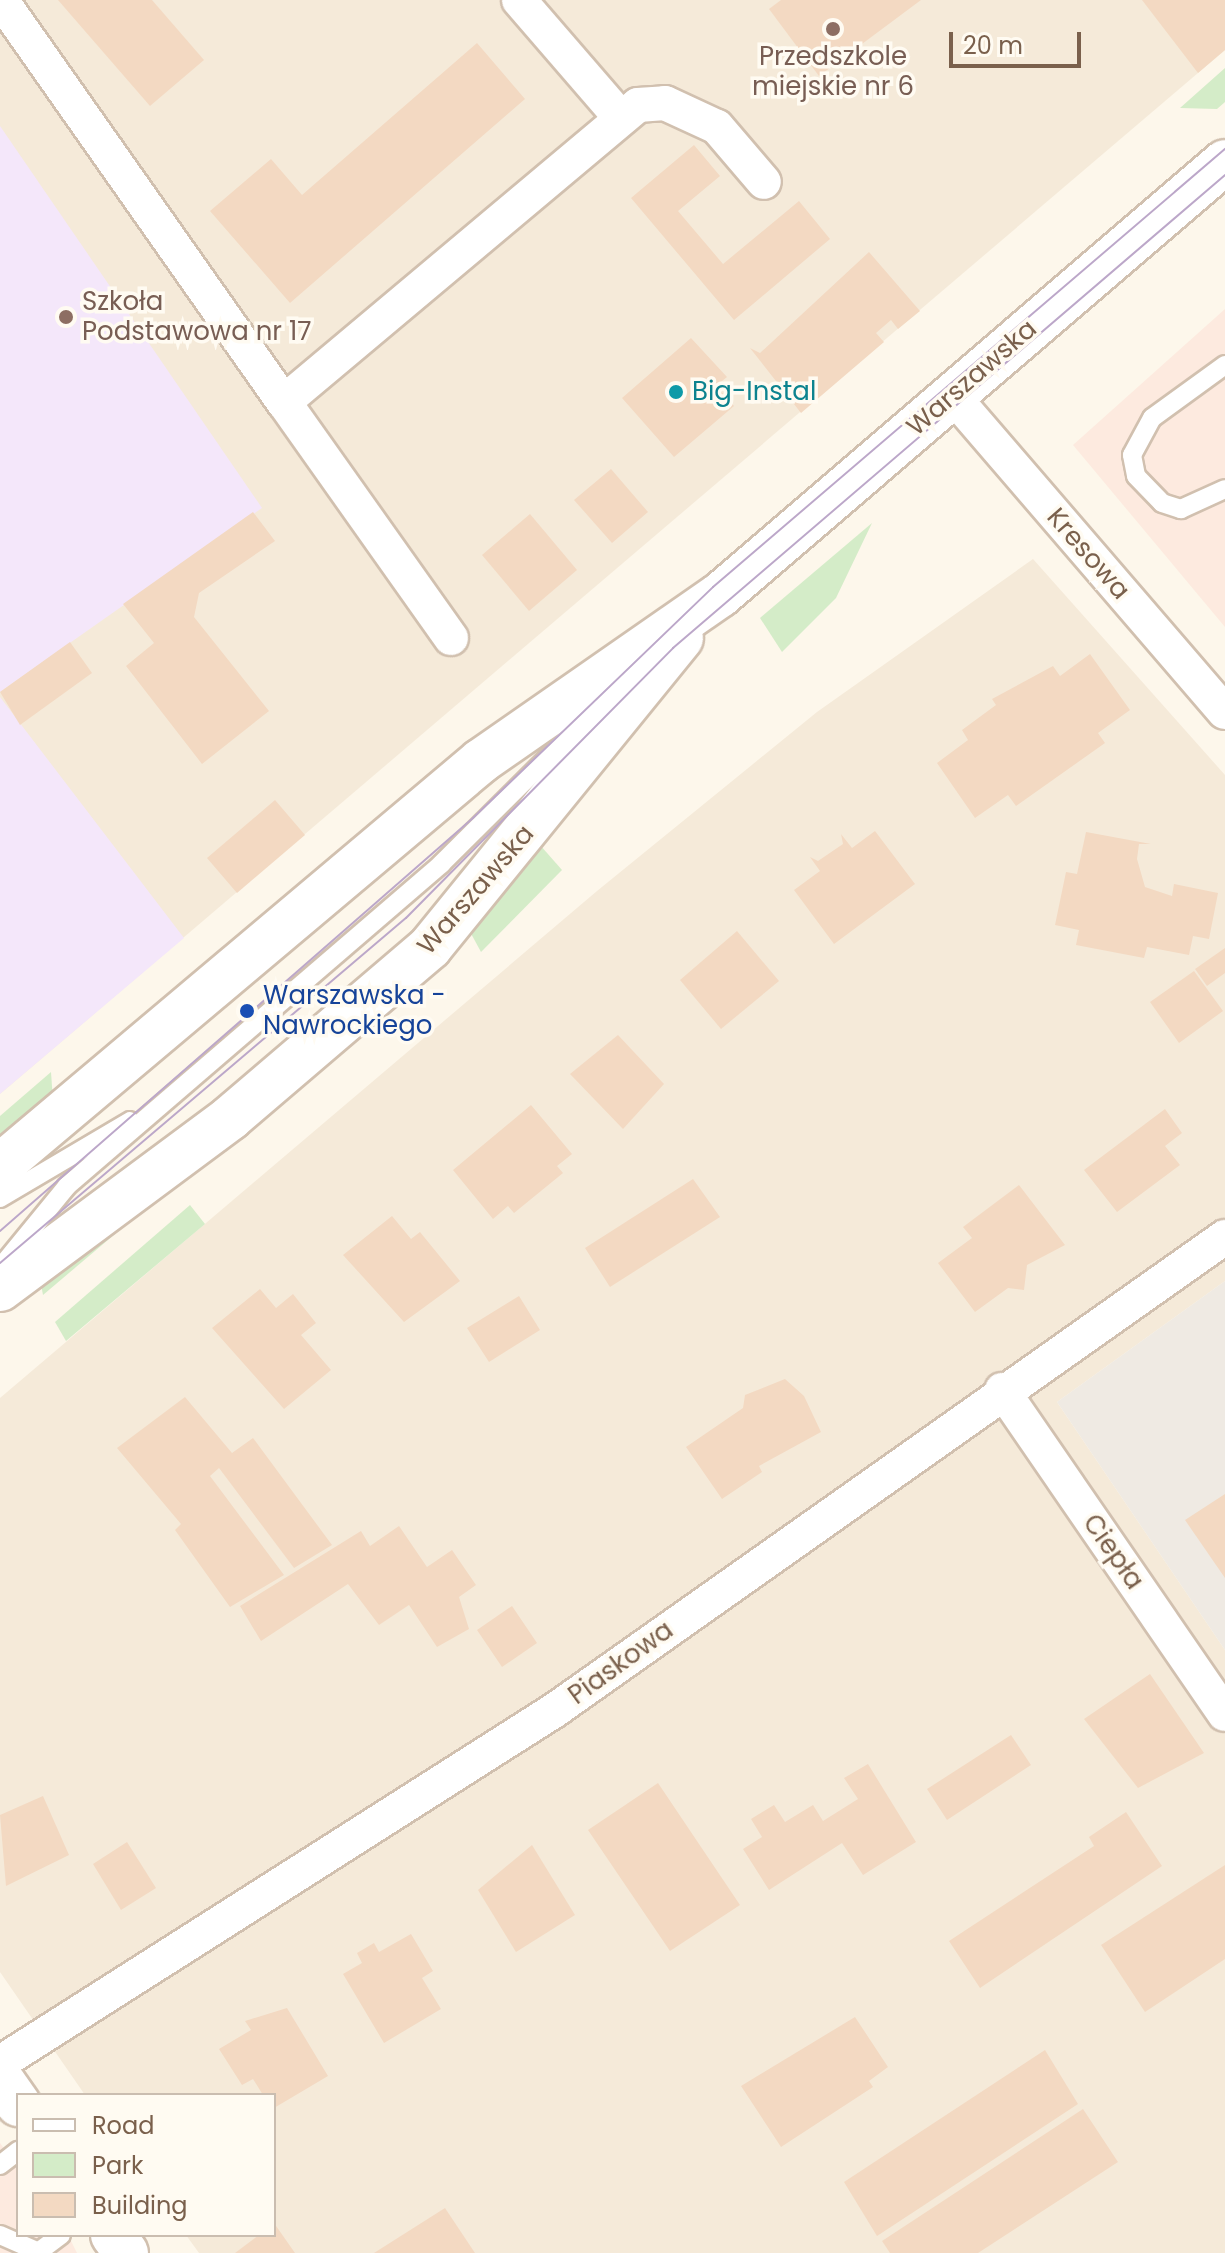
<!DOCTYPE html>
<html>
<head>
<meta charset="utf-8">
<style>
	body { margin:0 }
	#map { position:relative; width:1225px; height:2253px; overflow:hidden; background:#fdf7eb; font-family:Poppins,sans-serif }
	div>[style] { position:absolute }
	[style*='--x'] { left:calc(var(--x)*1px); top:calc(var(--y)*1px); width:calc(var(--w)*1px); rotate:calc(var(--a)*1deg) }
	.residential>* { inset:0; background:#f5ead9 }
	.commercial>* { inset:0; background:#fdeadf }
	.industrial>* { inset:0; background:#efeae3 }
	.education>* { inset:0; background:#f4e7fa }
	.green>* { inset:0; background:#d4ecc8 }
	.building>* { inset:0; background:#f3d9c2 }
	.roads { filter:drop-shadow(2px 0 #d1c0af) drop-shadow(-2px 0 #d1c0af) drop-shadow(0 2px #d1c0af) drop-shadow(0 -2px #d1c0af) }
	.lane>* { height:18px; margin:-9px; padding:0 9px; transform-origin:9px; border-radius:9px; background:#fff }
	.street>* { height:34px; margin:-17px; padding:0 17px; transform-origin:17px; border-radius:17px; background:#fff }
	.secondary>* { height:44px; margin:-22px; padding:0 22px; transform-origin:22px; border-radius:22px; background:#fff }
	.tram>* { height:2px; margin:-1px; padding:0 1px; transform-origin:1px; border-radius:1px; background:#bca7c9 }
	.dots>* { width:22px; height:22px; translate:-50% -50%; box-sizing:border-box; border:4px solid #fffbf2; border-radius:50% }
	span { translate:-50% -50%; white-space:nowrap; text-align:center; line-height:1.15; -webkit-text-stroke:7px #fffbf2; paint-order:stroke }
	.education-label { font-size:26px; color:#785e54 }
	.left { translate:0 -50%; text-align:left }
	.street-label { font-size:26px; color:#7a604c }
	.culture-label { font-size:26px; color:#0d838f }
	.transit-label { font-size:26px; color:#164399 }
	.legend { position:absolute; left:16px; top:2093px; width:260px; height:144px; box-sizing:border-box; background:#fffbf2; border:2px solid #cabdb0; margin:0; padding:10px 14px; list-style:none; font-size:24px; color:#7a604c }
	.legend li { display:flex; align-items:center; gap:16px; height:40px }
	.legend b { width:40px; border:2px solid #cabdb0 }
	.scale { position:absolute; left:949px; top:32px; width:132px; height:36px; box-sizing:border-box; border:4px solid #7a604c; border-top:0; padding-left:10px; font-size:24px; line-height:28px; white-space:nowrap; color:#7a604c; -webkit-text-stroke:6px #fffbf2; paint-order:stroke }
</style>
</head>
<body>
<div id="map">
	<div class="residential">
		<div style="clip-path:polygon(0 0,1225px 0,1225px 50px,0 1094px)"></div>
		<div style="clip-path:polygon(1033px 559px,1225px 775px,1225px 1281px,1057px 1402px,1225px 1650px,1225px 2253px,199px 2253px,186px 2235px,274px 2235px,274px 2095px,85px 2095px,0 1972px,0 1398px,597px 891px,817px 712px)"></div>
	</div>
	<div class="commercial">
		<div style="clip-path:polygon(1225px 309px,1225px 627px,1073px 445px)"></div>
		<div style="clip-path:polygon(0 2143px,18px 2167px,18px 2235px,68px 2235px,77px 2253px,0 2253px)"></div>
	</div>
	<div class="industrial">
		<div style="clip-path:polygon(1225px 1281px,1225px 1650px,1057px 1402px)"></div>
	</div>
	<div class="education">
		<div style="clip-path:polygon(0 126px,262px 508px,0 692px)"></div>
		<div style="clip-path:polygon(0 697px,184px 938px,0 1094px)"></div>
	</div>
	<div class="green">
		<div style="clip-path:polygon(1225px 68px,1225px 102px,1217px 109px,1180px 108px)"></div>
		<div style="clip-path:polygon(872px 523px,836px 598px,782px 652px,760px 618px)"></div>
		<div style="clip-path:polygon(540px 845px,562px 870px,481px 952px,468px 928px)"></div>
		<div style="clip-path:polygon(51px 1072px,53px 1101px,0 1145px,0 1116px)"></div>
		<div style="clip-path:polygon(161px 1195px,43px 1295px,41px 1284px)"></div>
		<div style="clip-path:polygon(190px 1205px,205px 1224px,66px 1341px,55px 1322px)"></div>
	</div>
	<div class="building">
		<div style="clip-path:polygon(58px 0,152px 0,204px 60px,150px 106px)"></div>
		<div style="clip-path:polygon(781px 0,921px 0,819px 76px,769px 9px)"></div>
		<div style="clip-path:polygon(1142px 0,1225px 0,1225px 50px,1198px 73px)"></div>
		<div style="clip-path:polygon(477px 43px,525px 99px,290px 303px,210px 211px,271px 159px,302px 195px)"></div>
		<div style="clip-path:polygon(694px 145px,720px 176px,678px 211px,723px 264px,799px 201px,830px 239px,734px 320px,631px 198px)"></div>
		<div style="clip-path:polygon(869px 252px,920px 311px,898px 329px,891px 320px,876px 333px,884px 342px,801px 413px,750px 348px,760px 353px)"></div>
		<div style="clip-path:polygon(691px 338px,727px 377px,716px 386px,734px 406px,674px 457px,622px 398px)"></div>
		<div style="clip-path:polygon(611px 469px,648px 512px,612px 543px,574px 500px)"></div>
		<div style="clip-path:polygon(253px 512px,275px 541px,199px 593px,194px 617px,269px 711px,202px 764px,126px 666px,154px 643px,123px 604px)"></div>
		<div style="clip-path:polygon(530px 514px,577px 570px,529px 611px,482px 555px)"></div>
		<div style="clip-path:polygon(70px 642px,92px 673px,20px 725px,0 692px)"></div>
		<div style="clip-path:polygon(1090px 654px,1130px 710px,1098px 733px,1105px 743px,1016px 806px,1008px 795px,975px 818px,937px 763px,968px 740px,962px 730px,996px 705px,992px 699px,1053px 666px,1060px 676px)"></div>
		<div style="clip-path:polygon(275px 800px,305px 835px,237px 893px,207px 858px)"></div>
		<div style="clip-path:polygon(875px 831px,915px 884px,834px 944px,794px 890px,820px 871px,810px 857px,818px 861px,843px 844px,841px 834px,852px 848px)"></div>
		<div style="clip-path:polygon(1086px 832px,1151px 844px,1139px 844px,1137px 859px,1145px 887px,1172px 896px,1174px 884px,1218px 893px,1209px 939px,1193px 936px,1189px 955px,1147px 947px,1144px 958px,1076px 945px,1079px 930px,1055px 925px,1066px 872px,1077px 874px)"></div>
		<div style="clip-path:polygon(737px 931px,779px 981px,721px 1029px,680px 980px)"></div>
		<div style="clip-path:polygon(1225px 948px,1225px 973px,1207px 986px,1195px 969px)"></div>
		<div style="clip-path:polygon(1194px 971px,1223px 1011px,1179px 1043px,1150px 1002px)"></div>
		<div style="clip-path:polygon(618px 1035px,664px 1084px,623px 1129px,570px 1074px)"></div>
		<div style="clip-path:polygon(531px 1105px,572px 1154px,557px 1166px,563px 1173px,514px 1213px,508px 1206px,493px 1219px,453px 1170px)"></div>
		<div style="clip-path:polygon(1165px 1109px,1182px 1133px,1165px 1146px,1180px 1165px,1117px 1212px,1084px 1170px)"></div>
		<div style="clip-path:polygon(693px 1179px,720px 1217px,610px 1287px,585px 1248px)"></div>
		<div style="clip-path:polygon(1019px 1185px,1065px 1245px,1027px 1265px,1024px 1290px,1008px 1288px,975px 1312px,938px 1263px,972px 1238px,963px 1227px)"></div>
		<div style="clip-path:polygon(392px 1216px,411px 1239px,420px 1232px,460px 1281px,404px 1322px,343px 1255px)"></div>
		<div style="clip-path:polygon(260px 1289px,276px 1308px,293px 1294px,316px 1323px,301px 1335px,331px 1370px,284px 1409px,212px 1328px)"></div>
		<div style="clip-path:polygon(519px 1296px,540px 1330px,489px 1362px,467px 1328px)"></div>
		<div style="clip-path:polygon(785px 1379px,804px 1396px,821px 1432px,759px 1466px,762px 1472px,722px 1499px,686px 1447px,743px 1408px,745px 1395px)"></div>
		<div style="clip-path:polygon(185px 1397px,232px 1453px,253px 1438px,332px 1545px,294px 1568px,219px 1468px,210px 1476px,284px 1575px,230px 1607px,175px 1530px,181px 1524px,117px 1448px)"></div>
		<div style="clip-path:polygon(1225px 1494px,1225px 1578px,1185px 1520px)"></div>
		<div style="clip-path:polygon(399px 1526px,427px 1567px,452px 1550px,476px 1585px,459px 1597px,469px 1629px,437px 1647px,409px 1605px,379px 1625px,348px 1584px,261px 1641px,240px 1606px,361px 1531px,370px 1546px)"></div>
		<div style="clip-path:polygon(512px 1606px,537px 1643px,502px 1667px,477px 1630px)"></div>
		<div style="clip-path:polygon(1150px 1674px,1204px 1753px,1138px 1788px,1084px 1719px)"></div>
		<div style="clip-path:polygon(1011px 1735px,1031px 1765px,947px 1820px,927px 1789px)"></div>
		<div style="clip-path:polygon(868px 1764px,916px 1842px,863px 1875px,842px 1843px,769px 1890px,743px 1849px,762px 1837px,751px 1819px,774px 1805px,785px 1822px,813px 1805px,823px 1821px,858px 1799px,844px 1778px)"></div>
		<div style="clip-path:polygon(658px 1783px,740px 1905px,670px 1951px,588px 1830px)"></div>
		<div style="clip-path:polygon(43px 1796px,69px 1855px,6px 1886px,0 1815px)"></div>
		<div style="clip-path:polygon(1126px 1812px,1162px 1866px,980px 1988px,949px 1941px,1094px 1846px,1089px 1837px)"></div>
		<div style="clip-path:polygon(127px 1842px,156px 1888px,121px 1910px,93px 1864px)"></div>
		<div style="clip-path:polygon(532px 1845px,575px 1915px,516px 1952px,478px 1890px)"></div>
		<div style="clip-path:polygon(1225px 1865px,1225px 1959px,1145px 2012px,1101px 1945px)"></div>
		<div style="clip-path:polygon(411px 1934px,433px 1971px,422px 1978px,441px 2009px,384px 2043px,343px 1974px,362px 1963px,357px 1953px,374px 1943px,379px 1952px)"></div>
		<div style="clip-path:polygon(287px 2008px,328px 2076px,274px 2108px,274px 2095px,263px 2095px,253px 2079px,242px 2085px,219px 2049px,251px 2030px,245px 2021px)"></div>
		<div style="clip-path:polygon(855px 2017px,888px 2067px,869px 2081px,873px 2087px,781px 2147px,741px 2086px)"></div>
		<div style="clip-path:polygon(1045px 2050px,1078px 2104px,877px 2236px,844px 2182px)"></div>
		<div style="clip-path:polygon(1083px 2109px,1118px 2162px,978px 2253px,890px 2253px,882px 2241px)"></div>
		<div style="clip-path:polygon(445px 2208px,475px 2253px,374px 2253px)"></div>
		<div style="clip-path:polygon(274px 2223px,295px 2253px,235px 2253px,259px 2235px,274px 2235px)"></div>
	</div>
	<div class="roads">
		<div class="lane">
			<div style="--x:1225;--y:365;--w:90;--a:144"></div>
			<div style="--x:1152;--y:418;--w:42;--a:118.4"></div>
			<div style="--x:1132;--y:455;--w:21;--a:79"></div>
			<div style="--x:1136;--y:476;--w:37;--a:46"></div>
			<div style="--x:1162;--y:503;--w:20;--a:18"></div>
			<div style="--x:1181;--y:509;--w:48;--a:-24.4"></div>
			<div style="--x:0;--y:1198;--w:151;--a:-30.6"></div>
			<div style="--x:0;--y:1268;--w:106;--a:-50.7"></div>
			<div style="--x:67;--y:1186;--w:494;--a:-40.7"></div>
			<div style="--x:441;--y:864;--w:226;--a:-44.8"></div>
			<div style="--x:0;--y:2165;--w:23;--a:-38"></div>
			<div style="--x:0;--y:2235;--w:43;--a:23.6"></div>
			<div style="--x:37;--y:2253;--w:30;--a:-37"></div>
		</div>
		<div class="street">
			<div style="--x:1;--y:0;--w:492;--a:54.9"></div>
			<div style="--x:519;--y:0;--w:155;--a:49.2"></div>
			<div style="--x:952;--y:395;--w:418;--a:49.3"></div>
			<div style="--x:451;--y:638;--w:289;--a:-125.3"></div>
			<div style="--x:284;--y:402;--w:462;--a:-40"></div>
			<div style="--x:638;--y:105;--w:27;--a:-4"></div>
			<div style="--x:665;--y:103;--w:57;--a:24.8"></div>
			<div style="--x:717;--y:127;--w:72;--a:49.5"></div>
			<div style="--x:1002;--y:1390;--w:393;--a:55.5"></div>
			<div style="--x:0;--y:2063;--w:658;--a:-32.46"></div>
			<div style="--x:555;--y:1710;--w:820;--a:-35.22"></div>
		</div>
		<div class="secondary">
			<div style="--x:0;--y:1166;--w:629;--a:-40.1"></div>
			<div style="--x:481;--y:761;--w:291;--a:-34.8"></div>
			<div style="--x:720;--y:595;--w:665;--a:-40.61"></div>
			<div style="--x:0;--y:1289;--w:287;--a:-36.6"></div>
			<div style="--x:230;--y:1118;--w:263;--a:-40.5"></div>
			<div style="--x:430;--y:947;--w:398;--a:-50.9"></div>
			<div style="--x:0;--y:2078;--w:32;--a:55"></div>
			<div style="--x:113;--y:2235;--w:22;--a:54"></div>
		</div>
	</div>
	<div class="tram">
		<div style="--x:0;--y:1231;--w:628;--a:-41.13"></div>
		<div style="--x:473;--y:818;--w:333;--a:-43.9"></div>
		<div style="--x:713;--y:587;--w:674;--a:-40.55"></div>
		<div style="--x:0;--y:1263;--w:533;--a:-40.36"></div>
		<div style="--x:406;--y:918;--w:380;--a:-45.3"></div>
		<div style="--x:673;--y:648;--w:727;--a:-40.59"></div>
	</div>
	<div class="dots">
		<div style="left:833px;top:29px;background:#8d6e63"></div>
		<div style="left:66px;top:317px;background:#8d6e63"></div>
		<div style="left:676px;top:392px;background:#0f9aa8"></div>
		<div style="left:247px;top:1011px;background:#1a4fb4"></div>
	</div>
	<div class="education-label">
		<span style="left:833px;top:72px">Przedszkole<br>miejskie nr 6</span>
		<span class="left" style="left:82px;top:317px">Szkoła<br>Podstawowa nr 17</span>
	</div>
	<div class="street-label">
		<span style="left:972px;top:378px;rotate:-41deg">Warszawska</span>
		<span style="left:1088px;top:554px;rotate:49deg">Kresowa</span>
		<span style="left:476px;top:890px;rotate:-49deg">Warszawska</span>
		<span style="left:1113px;top:1552px;rotate:55deg">Ciepła</span>
		<span style="left:621px;top:1663px;rotate:-36deg">Piaskowa</span>
	</div>
	<div class="culture-label">
		<span class="left" style="left:692px;top:392px">Big-Instal</span>
	</div>
	<div class="transit-label">
		<span class="left" style="left:263px;top:1011px">Warszawska -<br>Nawrockiego</span>
	</div>
	<ul class="legend">
	<li><b style="height:10px;background:#fff"></b>Road</li>
	<li><b style="height:22px;background:#d4ecc8"></b>Park</li>
	<li><b style="height:22px;background:#f3d9c2"></b>Building</li>
	</ul>
	<div class="scale">20 m</div>
</div>
</body>
</html>
